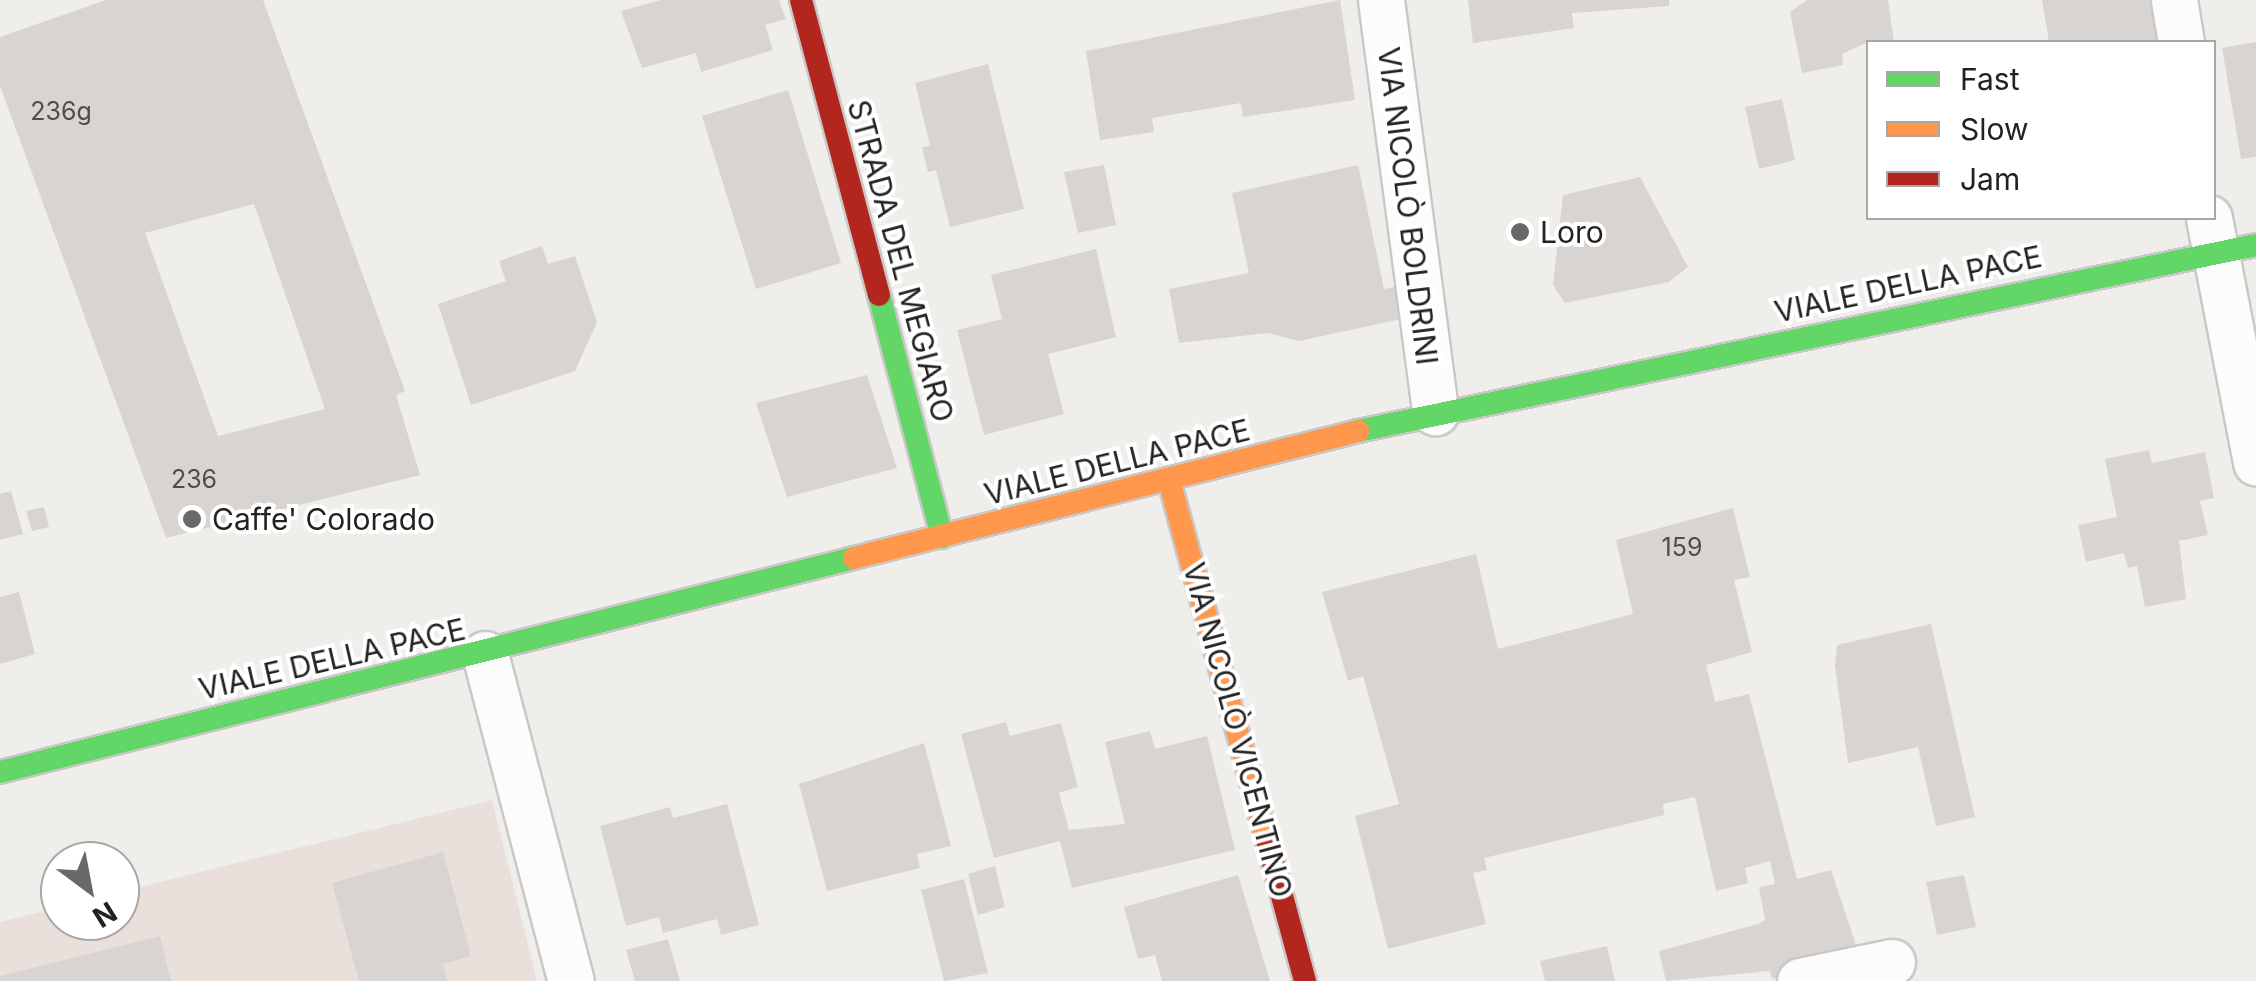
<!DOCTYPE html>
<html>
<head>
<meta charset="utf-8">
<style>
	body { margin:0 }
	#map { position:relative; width:2256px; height:981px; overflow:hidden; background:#f0eeeb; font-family:Inter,sans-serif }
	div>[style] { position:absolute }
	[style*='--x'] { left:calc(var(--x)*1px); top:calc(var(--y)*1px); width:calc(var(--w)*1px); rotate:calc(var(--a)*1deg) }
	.military>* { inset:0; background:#eae0db }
	.building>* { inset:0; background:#d7d4d2 }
	.roads { filter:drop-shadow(2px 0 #c9c8c7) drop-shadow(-2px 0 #c9c8c7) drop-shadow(0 2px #c9c8c7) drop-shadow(0 -2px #c9c8c7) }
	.street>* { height:45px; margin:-22.5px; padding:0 22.5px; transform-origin:22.5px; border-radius:22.5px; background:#fdfcfc }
	.fast>* { height:22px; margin:-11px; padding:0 11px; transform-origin:11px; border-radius:11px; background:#63d668 }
	.slow>* { height:22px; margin:-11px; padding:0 11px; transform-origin:11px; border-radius:11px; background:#ff974d }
	.jam>* { height:22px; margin:-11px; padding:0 11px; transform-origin:11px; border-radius:11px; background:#b3261e }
	.dots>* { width:28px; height:28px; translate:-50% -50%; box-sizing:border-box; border:5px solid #fff; border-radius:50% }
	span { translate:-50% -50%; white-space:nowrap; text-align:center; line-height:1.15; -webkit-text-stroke:8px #fff; paint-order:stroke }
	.number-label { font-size:25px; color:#4f4e4e }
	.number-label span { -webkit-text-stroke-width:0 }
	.street-label { font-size:30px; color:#222 }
	.poi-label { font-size:30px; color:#222 }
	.left { translate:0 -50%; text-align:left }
	.legend { position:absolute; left:1866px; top:40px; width:350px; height:180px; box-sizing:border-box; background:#fff; border:2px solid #a7a7a7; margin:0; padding:12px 18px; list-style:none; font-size:30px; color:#222 }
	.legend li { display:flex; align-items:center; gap:20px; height:50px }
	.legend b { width:50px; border:2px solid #a7a7a7 }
	.north { position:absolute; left:40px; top:841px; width:100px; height:100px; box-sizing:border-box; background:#fff; border:2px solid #a7a7a7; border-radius:50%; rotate:148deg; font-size:28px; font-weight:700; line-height:40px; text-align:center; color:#222 }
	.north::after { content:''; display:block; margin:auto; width:35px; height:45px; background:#6a6968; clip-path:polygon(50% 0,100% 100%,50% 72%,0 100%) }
</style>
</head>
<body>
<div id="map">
	<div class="military">
		<div style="clip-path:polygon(492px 800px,537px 981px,0 981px,0 922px,60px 907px,60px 921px,120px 921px,120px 892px)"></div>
	</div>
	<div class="building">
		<div style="clip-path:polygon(evenodd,106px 0,263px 0,405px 391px,396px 395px,420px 475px,166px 538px,0 86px,0 37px,106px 0,254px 204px,325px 409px,218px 436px,145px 233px,254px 204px)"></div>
		<div style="clip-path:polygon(661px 0,779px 0,786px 19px,765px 25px,773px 50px,701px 72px,696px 53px,642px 68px,621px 11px)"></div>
		<div style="clip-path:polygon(1340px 0,1355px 100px,1243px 117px,1241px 103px,1212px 108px,1152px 118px,1154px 132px,1100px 140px,1086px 51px)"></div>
		<div style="clip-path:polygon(1468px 0,1669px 0,1669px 6px,1572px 13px,1574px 28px,1473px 43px)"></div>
		<div style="clip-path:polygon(1807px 0,1888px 0,1894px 42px,1868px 42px,1842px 54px,1843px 65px,1802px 73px,1790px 12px)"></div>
		<div style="clip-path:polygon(2042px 0,2151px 0,2158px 42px,2049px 42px)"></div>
		<div style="clip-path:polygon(2256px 42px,2256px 157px,2241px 159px,2222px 48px)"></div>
		<div style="clip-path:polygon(988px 64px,1024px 209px,950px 227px,936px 170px,928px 172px,922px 147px,930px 146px,915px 83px)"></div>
		<div style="clip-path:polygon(788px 90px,841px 263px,756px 289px,702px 116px)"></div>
		<div style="clip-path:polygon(1782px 99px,1795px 160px,1759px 169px,1745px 107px)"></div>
		<div style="clip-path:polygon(1104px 165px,1116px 225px,1078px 233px,1064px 172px)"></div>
		<div style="clip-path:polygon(1358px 165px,1384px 289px,1404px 285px,1411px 317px,1299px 341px,1268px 333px,1179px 343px,1169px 289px,1249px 273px,1232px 193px)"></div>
		<div style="clip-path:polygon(1640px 177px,1688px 267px,1669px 282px,1565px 303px,1553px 285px,1563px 195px)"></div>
		<div style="clip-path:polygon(542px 246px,548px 264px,575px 256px,597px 322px,575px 371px,471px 405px,438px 304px,506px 281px,499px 261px)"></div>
		<div style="clip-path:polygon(1096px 249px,1116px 337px,1048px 354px,1064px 414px,984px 435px,957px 330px,1002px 319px,991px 275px)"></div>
		<div style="clip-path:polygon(867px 375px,897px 468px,787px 497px,756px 403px)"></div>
		<div style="clip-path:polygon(2149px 450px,2152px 463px,2205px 452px,2214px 498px,2200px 501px,2208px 535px,2179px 541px,2186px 599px,2145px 607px,2137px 566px,2128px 568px,2124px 553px,2086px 562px,2078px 525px,2117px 517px,2105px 459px)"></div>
		<div style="clip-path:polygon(11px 491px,23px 534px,0 540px,0 494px)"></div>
		<div style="clip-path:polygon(44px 507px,49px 527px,32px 531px,26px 511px)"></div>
		<div style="clip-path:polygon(1733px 508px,1750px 577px,1734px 580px,1752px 652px,1706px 665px,1715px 702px,1749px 694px,1797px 879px,1831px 870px,1860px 957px,1772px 979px,1770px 971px,1666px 981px,1659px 951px,1758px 924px,1765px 920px,1759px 887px,1775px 884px,1770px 861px,1745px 868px,1748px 883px,1716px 891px,1695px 797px,1663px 804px,1664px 815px,1484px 858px,1487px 870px,1473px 873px,1486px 924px,1388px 949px,1355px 816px,1399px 804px,1363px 676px,1348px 681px,1322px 592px,1476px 554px,1498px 649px,1633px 614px,1616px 540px)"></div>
		<div style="clip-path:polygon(19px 592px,35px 654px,0 664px,0 597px)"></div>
		<div style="clip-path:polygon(1931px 624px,1975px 817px,1936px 826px,1918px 747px,1848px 763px,1835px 665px,1837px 645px)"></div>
		<div style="clip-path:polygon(1006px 722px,1010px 736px,1061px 723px,1078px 787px,1059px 793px,1069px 830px,1125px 824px,1105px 742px,1150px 731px,1155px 749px,1207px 736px,1235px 850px,1072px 888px,1060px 841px,994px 858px,961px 734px)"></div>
		<div style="clip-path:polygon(924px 743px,951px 846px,917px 854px,920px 868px,827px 891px,799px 784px)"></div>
		<div style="clip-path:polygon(727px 804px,759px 925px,721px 935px,717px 919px,663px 933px,659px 917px,626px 926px,600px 826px,670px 807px,673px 818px)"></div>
		<div style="clip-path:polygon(443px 852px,471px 956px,443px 964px,447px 981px,359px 981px,332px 883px)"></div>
		<div style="clip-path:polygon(995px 866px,1005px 907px,978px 915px,968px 874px)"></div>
		<div style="clip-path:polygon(1238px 875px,1270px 981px,1162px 981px,1155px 955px,1138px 959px,1124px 907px)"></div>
		<div style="clip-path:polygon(1964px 875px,1976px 927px,1937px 935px,1926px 882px)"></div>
		<div style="clip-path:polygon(964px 879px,988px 973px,944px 981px,921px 890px)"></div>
		<div style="clip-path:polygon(160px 936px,171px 981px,0 981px,0 976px)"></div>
		<div style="clip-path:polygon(668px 939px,680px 981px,635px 981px,626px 950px)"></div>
		<div style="clip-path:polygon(1607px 946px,1615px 981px,1545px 981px,1540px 961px)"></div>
	</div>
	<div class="roads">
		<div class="street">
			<div style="--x:1381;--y:0;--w:416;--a:82.5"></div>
			<div style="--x:2174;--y:0;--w:43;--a:80.5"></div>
			<div style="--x:2209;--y:218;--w:249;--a:79.1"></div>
			<div style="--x:485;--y:654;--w:338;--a:75.3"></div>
			<div style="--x:1800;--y:981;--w:94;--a:-11.7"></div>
		</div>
		<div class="fast">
			<div style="--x:879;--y:295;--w:250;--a:75.4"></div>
			<div style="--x:1358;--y:431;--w:917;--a:-11.7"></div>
			<div style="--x:0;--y:772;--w:880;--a:-14.07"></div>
		</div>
		<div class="slow">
			<div style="--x:1169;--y:480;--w:377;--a:74.8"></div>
			<div style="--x:854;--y:558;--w:520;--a:-14.14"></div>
		</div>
		<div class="jam">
			<div style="--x:801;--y:0;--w:305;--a:75.2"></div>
			<div style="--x:1268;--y:844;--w:142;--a:74.9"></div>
		</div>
	</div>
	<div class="dots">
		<div style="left:1520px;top:232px;background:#6a6968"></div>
		<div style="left:192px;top:519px;background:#6a6968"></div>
	</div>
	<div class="number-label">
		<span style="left:61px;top:111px">236g</span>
		<span style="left:194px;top:479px">236</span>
		<span style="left:1682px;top:547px">159</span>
	</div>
	<div class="street-label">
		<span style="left:1408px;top:206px;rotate:83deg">VIA NICOLÒ BOLDRINI</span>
		<span style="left:901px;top:261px;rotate:75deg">STRADA DEL MEGIARO</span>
		<span style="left:1908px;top:284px;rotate:-12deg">VIALE DELLA PACE</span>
		<span style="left:1117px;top:462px;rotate:-14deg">VIALE DELLA PACE</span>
		<span style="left:332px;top:659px;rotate:-13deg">VIALE DELLA PACE</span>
		<span style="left:1238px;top:730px;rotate:75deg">VIA NICOLÒ VICENTINO</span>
	</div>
	<div class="poi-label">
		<span class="left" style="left:1540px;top:232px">Loro</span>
		<span class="left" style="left:212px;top:519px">Caffe' Colorado</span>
	</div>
	<ul class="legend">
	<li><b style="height:12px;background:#63d668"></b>Fast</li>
	<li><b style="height:12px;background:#ff974d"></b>Slow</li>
	<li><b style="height:12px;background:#b3261e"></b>Jam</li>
	</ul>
	<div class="north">N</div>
</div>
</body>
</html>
